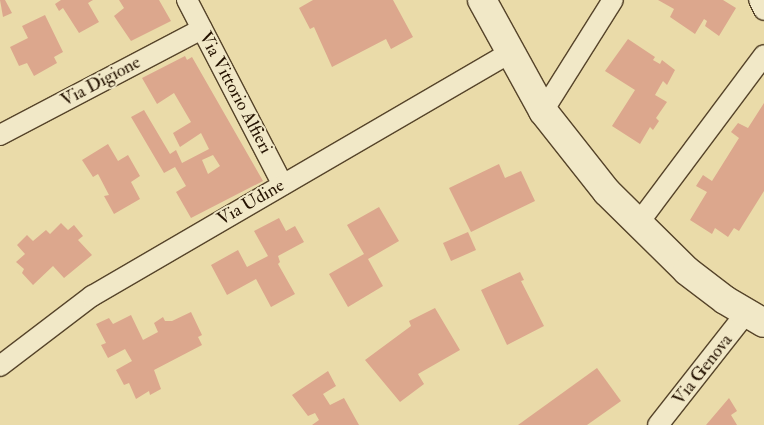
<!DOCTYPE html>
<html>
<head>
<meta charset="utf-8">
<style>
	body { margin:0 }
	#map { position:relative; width:764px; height:425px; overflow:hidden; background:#eadba9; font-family:"IM FELL Double Pica",serif }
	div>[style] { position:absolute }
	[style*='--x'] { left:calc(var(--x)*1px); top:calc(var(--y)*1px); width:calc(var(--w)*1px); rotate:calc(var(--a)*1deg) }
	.building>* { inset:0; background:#dca78d }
	.roads { filter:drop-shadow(1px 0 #56442a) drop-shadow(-1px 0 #56442a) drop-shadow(0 1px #56442a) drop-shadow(0 -1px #56442a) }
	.street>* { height:20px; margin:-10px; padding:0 10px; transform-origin:10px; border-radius:10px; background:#f1e8c7 }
	.secondary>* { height:28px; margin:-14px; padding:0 14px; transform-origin:14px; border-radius:14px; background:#f1e8c7 }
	span { translate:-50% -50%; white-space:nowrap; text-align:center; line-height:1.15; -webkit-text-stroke:4px #f1e8c7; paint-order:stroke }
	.street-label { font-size:18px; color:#241200 }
</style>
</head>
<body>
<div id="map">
	<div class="building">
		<div style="clip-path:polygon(0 0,5px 0,12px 13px,3px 17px)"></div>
		<div style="clip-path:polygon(61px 0,93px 0,88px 3px,99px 22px,79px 33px,63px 8px,59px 11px,55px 4px)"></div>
		<div style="clip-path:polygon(119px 0,159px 0,171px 21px,131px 41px,114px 16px,124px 8px)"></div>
		<div style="clip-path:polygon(313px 0,393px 0,413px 37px,391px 49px,386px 39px,332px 67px,314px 27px,310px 29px,299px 8px)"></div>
		<div style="clip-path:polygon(658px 0,723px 0,736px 8px,719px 36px,705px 26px,707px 21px,704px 19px,695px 34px,670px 17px,674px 9px)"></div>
		<div style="clip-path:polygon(45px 15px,63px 52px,54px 57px,57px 63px,34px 76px,27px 63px,19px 66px,10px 47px,28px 38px,22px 26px)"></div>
		<div style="clip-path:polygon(628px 39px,655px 57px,653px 60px,660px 64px,662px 60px,675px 70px,667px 85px,663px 81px,655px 95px,667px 102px,656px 118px,659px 121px,653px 130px,650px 127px,640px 144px,612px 126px,635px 90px,605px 71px)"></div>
		<div style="clip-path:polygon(evenodd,185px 56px,187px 60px,192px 57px,263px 181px,191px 218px,176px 192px,186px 186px,175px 167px,164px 173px,131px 117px,144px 110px,170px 154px,176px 150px,182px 163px,209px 149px,201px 133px,180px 147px,173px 133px,191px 122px,174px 93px,157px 104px,142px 78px,185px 56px,213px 155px,220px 166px,208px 174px,202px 160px,213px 155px)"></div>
		<div style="clip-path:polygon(764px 103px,764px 191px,739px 231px,734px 228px,728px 237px,715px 228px,712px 234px,690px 220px,707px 192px,696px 186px,703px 175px,712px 181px,739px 138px,731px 132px,738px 123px,748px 128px)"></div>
		<div style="clip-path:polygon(108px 144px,118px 161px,128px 155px,140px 176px,131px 182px,140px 199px,114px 214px,104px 196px,109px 195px,98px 174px,93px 177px,82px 160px)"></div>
		<div style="clip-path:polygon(499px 164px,505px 178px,521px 171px,535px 201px,471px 232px,449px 188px)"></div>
		<div style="clip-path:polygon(379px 207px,399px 241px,368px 259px,383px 286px,348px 307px,329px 274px,364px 254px,347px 225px)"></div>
		<div style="clip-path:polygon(279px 218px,286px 231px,295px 226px,304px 242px,278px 256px,280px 262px,278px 264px,295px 294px,271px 307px,256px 279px,227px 295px,211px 265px,238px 250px,247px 267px,268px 256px,254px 231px)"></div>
		<div style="clip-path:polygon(61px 223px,68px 230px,74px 225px,83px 236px,78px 240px,92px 255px,64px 278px,53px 266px,33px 285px,22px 273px,24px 269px,16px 262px,25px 254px,17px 245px,27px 235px,33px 241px,46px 230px,50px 234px)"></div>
		<div style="clip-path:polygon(468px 232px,476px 250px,451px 261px,443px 243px)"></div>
		<div style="clip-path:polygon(520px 272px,524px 280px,521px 281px,544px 326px,507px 345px,481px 290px)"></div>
		<div style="clip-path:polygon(435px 308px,460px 350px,418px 374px,424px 384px,400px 402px,365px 360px,411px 326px,409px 321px)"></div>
		<div style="clip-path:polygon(191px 312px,202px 335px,198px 337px,202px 345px,154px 370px,161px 389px,150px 395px,149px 391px,136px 399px,129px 383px,124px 385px,116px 370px,132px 361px,125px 349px,108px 358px,101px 345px,106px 343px,96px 324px,109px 318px,113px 324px,131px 315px,143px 340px,158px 332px,154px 323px,163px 317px,165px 321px,172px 321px)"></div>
		<div style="clip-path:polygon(597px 368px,621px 401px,587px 425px,518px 425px)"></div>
		<div style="clip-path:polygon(328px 371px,336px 386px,323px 394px,330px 405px,344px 398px,359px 425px,312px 425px,319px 420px,315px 413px,308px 416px,292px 395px)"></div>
		<div style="clip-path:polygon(729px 398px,737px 411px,731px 415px,737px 425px,706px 425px)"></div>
	</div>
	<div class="roads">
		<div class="street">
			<div style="--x:187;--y:0;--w:208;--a:62.6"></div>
			<div style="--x:759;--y:0;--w:11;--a:63"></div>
			<div style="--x:543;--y:111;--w:131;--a:-57.8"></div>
			<div style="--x:0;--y:135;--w:228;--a:-27.7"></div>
			<div style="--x:637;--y:225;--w:212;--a:-53.2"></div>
			<div style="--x:0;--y:366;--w:116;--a:-37.3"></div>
			<div style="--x:92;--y:296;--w:484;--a:-30.2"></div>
			<div style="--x:658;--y:425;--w:142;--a:-51.8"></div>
		</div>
		<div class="secondary">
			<div style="--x:482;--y:0;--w:127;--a:61.2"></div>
			<div style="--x:543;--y:111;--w:103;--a:51.7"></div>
			<div style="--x:607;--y:192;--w:112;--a:44.6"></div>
			<div style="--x:687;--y:271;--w:48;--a:37.3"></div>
			<div style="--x:725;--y:300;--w:45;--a:30.5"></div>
		</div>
	</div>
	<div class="street-label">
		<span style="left:101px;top:82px;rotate:-28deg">Via Digione</span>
		<span style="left:235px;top:93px;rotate:62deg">Via Vittorio Alfieri</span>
		<span style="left:251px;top:203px;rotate:-30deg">Via Udine</span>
		<span style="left:703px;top:370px;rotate:-52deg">Via Genova</span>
	</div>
</div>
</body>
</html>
